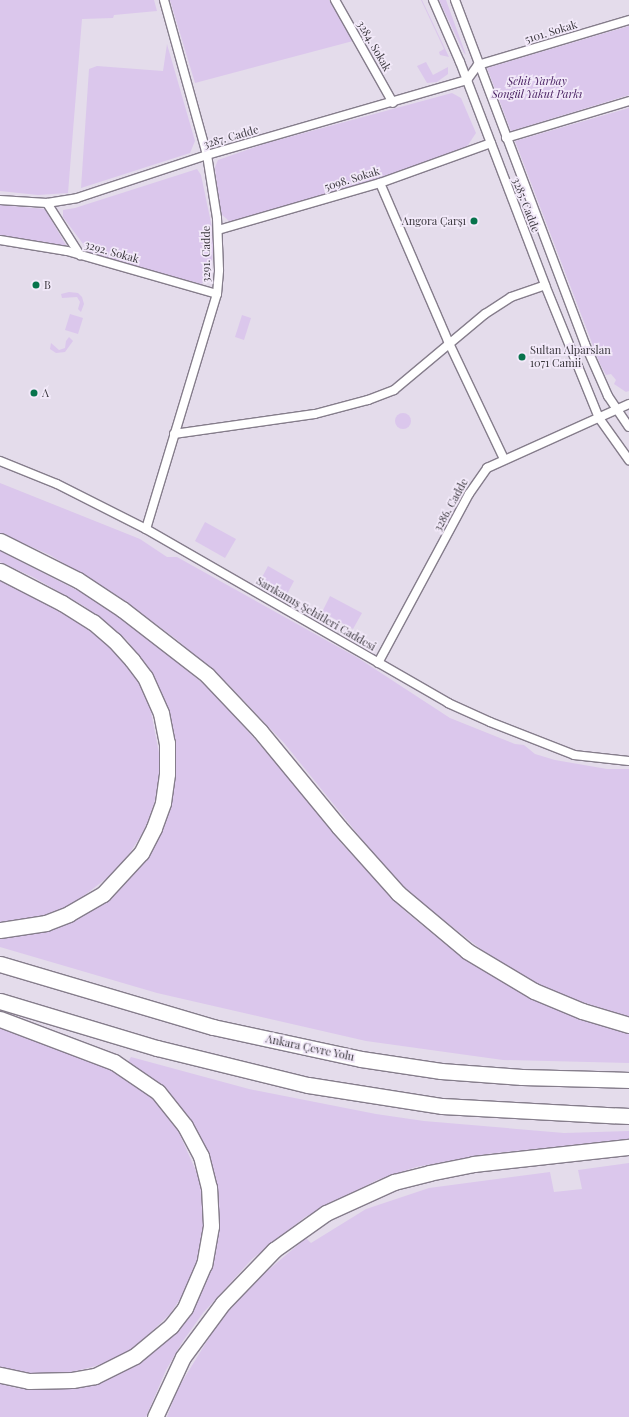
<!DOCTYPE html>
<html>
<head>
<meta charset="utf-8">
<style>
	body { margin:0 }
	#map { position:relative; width:629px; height:1417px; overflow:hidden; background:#e4dceb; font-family:"Playfair Display",serif }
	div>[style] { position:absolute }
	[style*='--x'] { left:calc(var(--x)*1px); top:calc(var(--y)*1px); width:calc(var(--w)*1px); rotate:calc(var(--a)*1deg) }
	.green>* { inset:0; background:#dbc7ec }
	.round { border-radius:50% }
	.roads { filter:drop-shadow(1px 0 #857d8b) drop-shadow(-1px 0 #857d8b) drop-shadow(0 1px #857d8b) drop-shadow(0 -1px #857d8b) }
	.minor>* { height:8px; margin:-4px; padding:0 4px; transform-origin:4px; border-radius:4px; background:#fff }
	.motorway>* { height:15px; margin:-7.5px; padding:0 7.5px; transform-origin:7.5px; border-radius:7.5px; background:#fff }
	.dots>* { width:11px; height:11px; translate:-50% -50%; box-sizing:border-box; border:2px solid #f2e9f9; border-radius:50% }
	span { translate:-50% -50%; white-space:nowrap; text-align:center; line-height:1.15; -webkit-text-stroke:3.5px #f2e9f9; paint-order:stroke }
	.street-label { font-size:11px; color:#3a373d }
	.park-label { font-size:11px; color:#461e60; font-style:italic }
	.poi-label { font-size:11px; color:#3a373d }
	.right { translate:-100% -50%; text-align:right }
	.left { translate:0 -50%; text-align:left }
</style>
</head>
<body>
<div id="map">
	<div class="green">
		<div style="clip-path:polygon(0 0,154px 0,157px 11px,114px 15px,113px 18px,82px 19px,68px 193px,38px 195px,0 191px)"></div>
		<div style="clip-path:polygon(170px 0,329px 0,353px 41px,195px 83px)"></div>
		<div style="clip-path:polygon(421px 0,422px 0,449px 57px,440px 55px,439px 52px,444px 49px)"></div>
		<div style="clip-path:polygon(439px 0,446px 0,466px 55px,464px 53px)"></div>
		<div style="clip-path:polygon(629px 26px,629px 95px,511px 131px,487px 68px)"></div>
		<div style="clip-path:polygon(167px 44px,195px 141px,190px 153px,81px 188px,89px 69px,97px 66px,163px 71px)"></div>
		<div style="clip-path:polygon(426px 62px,433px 75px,448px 67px,448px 74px,437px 82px,427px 83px,417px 66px)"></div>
		<div style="clip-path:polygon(452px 93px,461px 98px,476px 133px,468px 145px,461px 149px,376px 179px,241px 221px,229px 221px,220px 213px,215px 167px,218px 160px,267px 143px)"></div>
		<div style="clip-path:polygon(629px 108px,629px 391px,626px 392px,614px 384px,616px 380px,611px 374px,606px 375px,600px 364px,515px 141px)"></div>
		<div style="clip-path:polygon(197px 169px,201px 175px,214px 237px,211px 276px,201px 284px,92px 256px,63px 217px,63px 210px,75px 208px)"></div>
		<div style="clip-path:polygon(0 205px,45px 209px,67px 247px,0 236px)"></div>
		<div style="clip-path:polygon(69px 292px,78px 293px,82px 297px,84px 304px,81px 312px,78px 309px,80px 302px,77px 297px,62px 298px,61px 294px)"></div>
		<div style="clip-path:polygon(70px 314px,83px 318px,78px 334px,65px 330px)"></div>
		<div style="clip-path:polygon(242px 315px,251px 318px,244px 340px,235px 337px)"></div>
		<div style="clip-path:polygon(69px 337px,73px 341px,65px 352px,56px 353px,50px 349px,51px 343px,59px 350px,65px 348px,66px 341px)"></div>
		<div class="round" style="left:395px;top:413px;width:16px;height:16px"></div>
		<div style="clip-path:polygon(0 483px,140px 539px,167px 557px,177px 557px,358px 658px,450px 718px,515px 744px,524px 745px,535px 754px,555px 760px,607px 769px,629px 769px,629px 1017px,561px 995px,530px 980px,487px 954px,427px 907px,390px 874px,284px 743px,227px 683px,176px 639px,119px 597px,50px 555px,0 533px)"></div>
		<div style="clip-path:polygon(205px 522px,236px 539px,225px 558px,195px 541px)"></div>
		<div style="clip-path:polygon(0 551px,98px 601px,138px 629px,213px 692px,282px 770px,341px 843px,406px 912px,456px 953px,525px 995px,572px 1016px,629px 1033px,629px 1063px,503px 1060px,366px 1041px,157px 993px,0 947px,0 936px,37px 931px,64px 924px,115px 895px,145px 860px,155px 842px,171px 801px,175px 774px,175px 745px,170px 719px,153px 676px,127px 640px,84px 606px,33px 577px,0 562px)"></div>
		<div style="clip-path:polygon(268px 566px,294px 581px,286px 596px,260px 581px)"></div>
		<div style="clip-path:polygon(0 581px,28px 593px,86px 628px,113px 650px,135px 676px,149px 702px,159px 753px,159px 778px,154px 805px,144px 831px,120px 868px,73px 904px,52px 914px,0 924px)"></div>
		<div style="clip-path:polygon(330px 596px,362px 613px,353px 629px,322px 612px)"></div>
		<div style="clip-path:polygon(0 1026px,89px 1057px,131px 1079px,165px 1109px,177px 1128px,199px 1178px,203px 1204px,203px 1231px,198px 1259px,182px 1296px,170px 1314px,134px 1348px,110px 1361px,92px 1367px,67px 1373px,41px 1375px,0 1370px)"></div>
		<div style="clip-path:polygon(131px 1057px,249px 1089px,376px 1114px,424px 1121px,564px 1133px,629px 1131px,629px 1139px,487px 1154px,416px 1167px,377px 1180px,305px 1217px,252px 1259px,203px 1313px,183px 1341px,166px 1370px,146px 1417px,0 1417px,0 1384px,21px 1389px,69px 1388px,108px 1378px,151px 1354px,171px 1337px,193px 1308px,205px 1284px,214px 1260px,218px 1231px,219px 1210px,212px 1168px,197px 1132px,187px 1117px,127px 1064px)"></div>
		<div style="clip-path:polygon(629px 1163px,629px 1417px,167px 1417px,177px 1390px,218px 1323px,246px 1289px,306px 1238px,311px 1243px,366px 1209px,429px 1188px,550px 1172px,554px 1192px,582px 1189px,578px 1170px)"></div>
	</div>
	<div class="roads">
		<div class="minor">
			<div style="--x:335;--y:0;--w:118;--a:60.6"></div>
			<div style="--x:433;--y:0;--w:68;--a:66.5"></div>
			<div style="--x:460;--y:62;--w:239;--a:69.1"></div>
			<div style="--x:545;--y:285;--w:144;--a:67.9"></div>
			<div style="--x:599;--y:418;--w:52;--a:54.5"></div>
			<div style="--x:455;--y:0;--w:368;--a:69.3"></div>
			<div style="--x:585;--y:344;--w:57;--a:66.1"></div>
			<div style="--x:608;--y:396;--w:37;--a:56"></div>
			<div style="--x:506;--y:138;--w:128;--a:-16.7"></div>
			<div style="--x:380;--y:183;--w:172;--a:66.7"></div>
			<div style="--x:448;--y:341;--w:131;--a:64.6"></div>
			<div style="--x:0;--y:200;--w:47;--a:3.7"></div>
			<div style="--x:47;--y:203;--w:30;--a:-9"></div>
			<div style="--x:77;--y:198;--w:137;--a:-18.3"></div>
			<div style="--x:207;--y:155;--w:271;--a:-16.1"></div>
			<div style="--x:467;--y:80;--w:19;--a:-54"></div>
			<div style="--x:478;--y:65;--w:158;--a:-16.6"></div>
			<div style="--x:47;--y:203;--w:62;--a:57.6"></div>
			<div style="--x:218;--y:230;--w:169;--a:-16.2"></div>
			<div style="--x:380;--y:183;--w:118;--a:-19.8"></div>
			<div style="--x:0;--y:240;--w:68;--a:9.3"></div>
			<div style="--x:67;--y:251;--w:156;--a:16"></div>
			<div style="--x:174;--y:434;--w:142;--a:-8.1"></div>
			<div style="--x:315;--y:414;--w:55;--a:-14.8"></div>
			<div style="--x:368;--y:400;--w:28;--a:-21"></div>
			<div style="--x:394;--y:390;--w:119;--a:-39.9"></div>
			<div style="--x:485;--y:314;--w:31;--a:-33"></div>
			<div style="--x:511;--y:297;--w:36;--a:-19"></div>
			<div style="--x:0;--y:461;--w:61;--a:22"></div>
			<div style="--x:57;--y:484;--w:100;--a:26.8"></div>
			<div style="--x:146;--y:529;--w:349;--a:29.9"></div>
			<div style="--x:448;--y:703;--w:46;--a:24.3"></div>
			<div style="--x:490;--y:722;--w:90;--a:21.4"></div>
			<div style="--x:574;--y:755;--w:55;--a:6.2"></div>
			<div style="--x:146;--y:529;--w:245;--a:-73.2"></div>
			<div style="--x:217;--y:294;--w:24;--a:-85"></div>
			<div style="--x:219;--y:270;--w:52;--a:-92.2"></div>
			<div style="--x:217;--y:218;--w:64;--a:-99"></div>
			<div style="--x:207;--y:155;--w:161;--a:-105.5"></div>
			<div style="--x:378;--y:663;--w:192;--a:-61.7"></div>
			<div style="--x:469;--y:494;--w:32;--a:-55"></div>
			<div style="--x:487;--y:468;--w:156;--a:-24.3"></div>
		</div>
		<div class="motorway">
			<div style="--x:0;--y:541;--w:87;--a:26.6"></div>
			<div style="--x:78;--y:580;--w:53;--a:33.4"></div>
			<div style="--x:122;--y:609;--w:108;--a:37.8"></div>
			<div style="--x:207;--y:675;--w:77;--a:46.6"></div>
			<div style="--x:260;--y:731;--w:124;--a:50.5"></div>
			<div style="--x:339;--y:827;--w:89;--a:48.2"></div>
			<div style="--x:398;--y:893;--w:90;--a:40"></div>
			<div style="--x:467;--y:951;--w:78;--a:30.8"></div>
			<div style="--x:534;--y:991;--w:52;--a:22.6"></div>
			<div style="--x:582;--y:1011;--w:49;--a:16.6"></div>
			<div style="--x:0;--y:571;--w:70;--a:27.3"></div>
			<div style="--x:62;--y:603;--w:36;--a:32"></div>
			<div style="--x:93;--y:622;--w:28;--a:41"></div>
			<div style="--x:114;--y:640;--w:27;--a:48"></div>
			<div style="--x:132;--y:660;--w:21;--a:53"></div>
			<div style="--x:145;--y:677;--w:39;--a:66"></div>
			<div style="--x:161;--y:713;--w:31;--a:79"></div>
			<div style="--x:167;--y:743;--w:31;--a:90"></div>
			<div style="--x:167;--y:774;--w:29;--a:98"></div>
			<div style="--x:163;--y:803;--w:27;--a:110"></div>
			<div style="--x:154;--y:828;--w:28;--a:117"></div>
			<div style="--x:141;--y:853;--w:56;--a:132.8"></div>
			<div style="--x:103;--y:894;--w:39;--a:150"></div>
			<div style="--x:69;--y:914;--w:25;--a:159"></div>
			<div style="--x:46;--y:923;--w:47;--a:171.3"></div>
			<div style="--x:0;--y:964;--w:222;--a:16.5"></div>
			<div style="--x:213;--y:1027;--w:151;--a:12.2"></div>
			<div style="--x:361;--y:1059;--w:81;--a:8.5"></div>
			<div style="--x:441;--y:1071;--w:81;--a:4.2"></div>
			<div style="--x:522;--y:1077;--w:107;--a:1.6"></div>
			<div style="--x:0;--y:1001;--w:164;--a:16.7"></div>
			<div style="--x:157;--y:1048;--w:155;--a:13.8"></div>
			<div style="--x:308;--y:1085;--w:136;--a:8.9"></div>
			<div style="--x:442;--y:1106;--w:187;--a:3.1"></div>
			<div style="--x:0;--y:1019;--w:122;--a:20.7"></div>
			<div style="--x:114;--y:1062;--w:53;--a:34.3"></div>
			<div style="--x:158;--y:1092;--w:43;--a:51.5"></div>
			<div style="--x:185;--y:1126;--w:34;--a:62"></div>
			<div style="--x:201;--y:1156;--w:32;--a:76"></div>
			<div style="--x:209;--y:1187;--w:39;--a:87"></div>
			<div style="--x:211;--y:1226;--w:39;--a:100"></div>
			<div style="--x:204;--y:1264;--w:48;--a:113.4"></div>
			<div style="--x:185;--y:1308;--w:23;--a:128"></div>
			<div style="--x:171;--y:1326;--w:47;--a:140.2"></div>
			<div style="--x:135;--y:1356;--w:45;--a:153.4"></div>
			<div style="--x:95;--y:1376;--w:23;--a:170"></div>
			<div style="--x:72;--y:1380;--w:43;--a:178.7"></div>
			<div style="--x:29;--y:1381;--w:30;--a:-168"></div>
			<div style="--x:155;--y:1417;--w:66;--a:-65"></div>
			<div style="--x:183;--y:1357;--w:67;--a:-53.5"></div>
			<div style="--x:223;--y:1303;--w:74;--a:-46.1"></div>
			<div style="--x:274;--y:1250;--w:64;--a:-35.4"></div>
			<div style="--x:326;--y:1213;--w:75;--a:-24.5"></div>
			<div style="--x:394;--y:1182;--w:36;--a:-14"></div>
			<div style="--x:429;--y:1173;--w:46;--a:-11.3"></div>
			<div style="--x:474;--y:1164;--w:156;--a:-6.3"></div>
		</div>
	</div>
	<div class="dots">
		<div style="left:474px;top:221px;background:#07734c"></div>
		<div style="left:36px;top:285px;background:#07734c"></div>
		<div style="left:522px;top:357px;background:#07734c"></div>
		<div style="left:34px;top:393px;background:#07734c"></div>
	</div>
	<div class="street-label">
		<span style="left:551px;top:32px;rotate:-17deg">5101. Sokak</span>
		<span style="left:374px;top:46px;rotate:60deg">3284. Sokak</span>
		<span style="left:231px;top:137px;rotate:-16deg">3287. Cadde</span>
		<span style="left:352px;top:179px;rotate:-17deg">5098. Sokak</span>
		<span style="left:526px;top:205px;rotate:69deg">3285. Cadde</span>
		<span style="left:112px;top:252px;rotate:16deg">3292. Sokak</span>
		<span style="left:206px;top:254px;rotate:-90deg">3291. Cadde</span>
		<span style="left:451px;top:505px;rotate:-61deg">3286. Cadde</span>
		<span style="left:316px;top:614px;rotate:30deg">Sarıkamış Şehitleri Caddesi</span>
		<span style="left:310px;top:1048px;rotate:12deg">Ankara Çevre Yolu</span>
	</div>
	<div class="park-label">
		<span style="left:537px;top:88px">Şehit Yarbay<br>Songül Yakut Parkı</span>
	</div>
	<div class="poi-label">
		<span class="right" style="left:466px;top:221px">Angora Çarşı</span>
		<span class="left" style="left:44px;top:285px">B</span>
		<span class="left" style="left:530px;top:357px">Sultan Alparslan<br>1071 Camii</span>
		<span class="left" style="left:42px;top:393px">A</span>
	</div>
</div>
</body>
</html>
